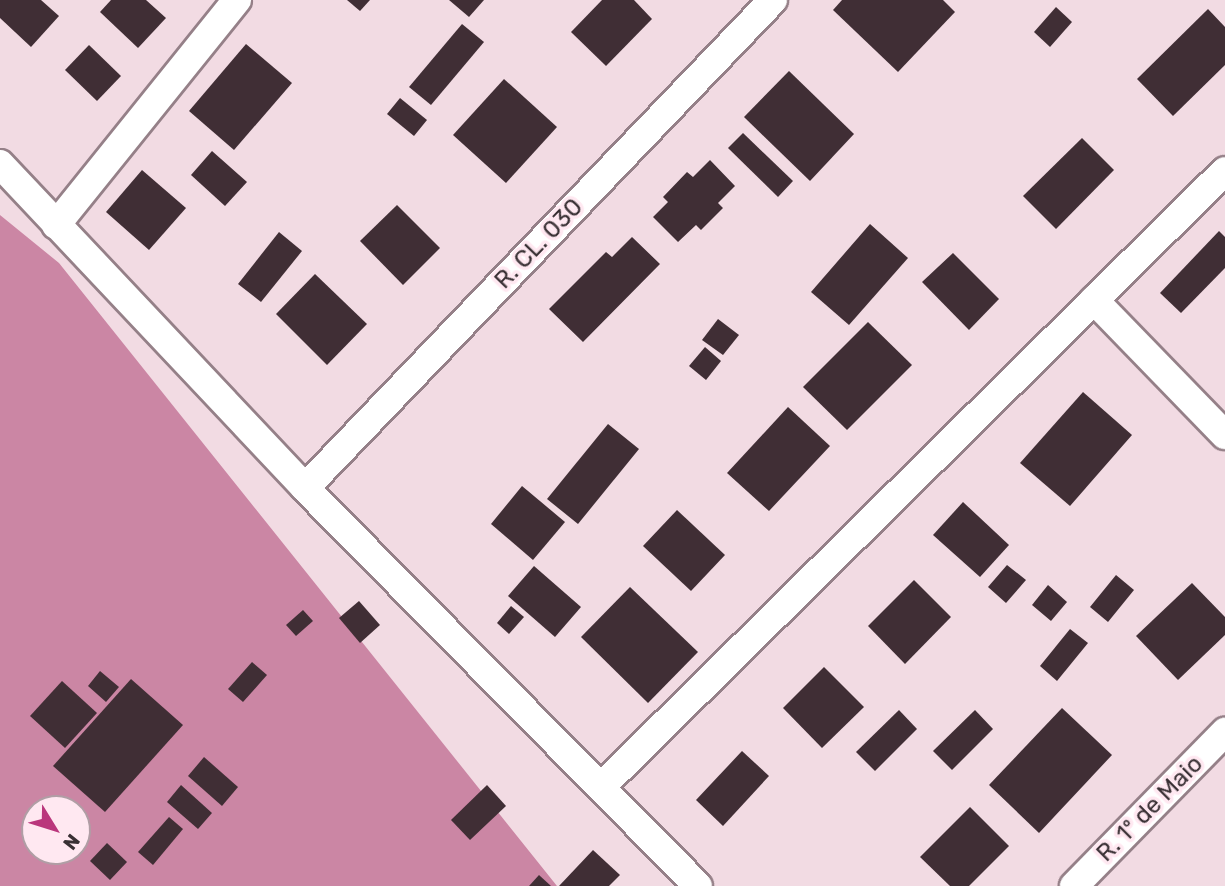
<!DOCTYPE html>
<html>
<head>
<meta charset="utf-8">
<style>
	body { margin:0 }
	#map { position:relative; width:1225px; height:886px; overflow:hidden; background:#f2dbe3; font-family:Rubik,sans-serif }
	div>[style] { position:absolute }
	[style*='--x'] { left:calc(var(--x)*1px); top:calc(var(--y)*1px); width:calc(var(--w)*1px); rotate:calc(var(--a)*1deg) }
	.forest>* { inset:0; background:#cb86a4 }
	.building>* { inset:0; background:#402e35 }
	.roads { filter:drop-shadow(2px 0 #958088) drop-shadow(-2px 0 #958088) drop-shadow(0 2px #958088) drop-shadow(0 -2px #958088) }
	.minor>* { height:28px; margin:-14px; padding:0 14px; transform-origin:14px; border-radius:14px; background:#fff }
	span { translate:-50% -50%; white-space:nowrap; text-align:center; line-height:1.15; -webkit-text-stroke:7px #ffe8f1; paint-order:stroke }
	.street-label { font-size:24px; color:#393034 }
	.north { position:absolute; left:21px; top:795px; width:70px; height:70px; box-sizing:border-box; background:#ffe8f1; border:2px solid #b09ea5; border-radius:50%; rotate:128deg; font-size:19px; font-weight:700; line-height:28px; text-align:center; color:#393034 }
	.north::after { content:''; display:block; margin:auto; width:24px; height:32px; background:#ba367c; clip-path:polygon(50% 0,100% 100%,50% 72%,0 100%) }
</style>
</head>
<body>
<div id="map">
	<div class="forest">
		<div style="clip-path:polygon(evenodd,0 215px,59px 263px,557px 886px,0 886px,0 215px,35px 809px,77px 809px,77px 851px,35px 851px,35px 809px)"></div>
	</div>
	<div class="building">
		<div style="clip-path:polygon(0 0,41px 0,59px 16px,31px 47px,0 18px)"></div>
		<div style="clip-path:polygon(111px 0,146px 0,166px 18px,138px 48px,100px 12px)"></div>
		<div style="clip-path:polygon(347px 0,370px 0,360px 11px)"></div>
		<div style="clip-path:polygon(449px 0,484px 0,469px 17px)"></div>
		<div style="clip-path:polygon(602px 0,634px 0,652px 19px,606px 66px,571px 32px)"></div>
		<div style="clip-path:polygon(842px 0,943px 0,955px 12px,898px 72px,833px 10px)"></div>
		<div style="clip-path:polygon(1056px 7px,1072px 22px,1050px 47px,1034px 32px)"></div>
		<div style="clip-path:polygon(1208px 9px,1225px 27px,1225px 65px,1173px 116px,1137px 79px)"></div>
		<div style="clip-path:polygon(462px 24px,484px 42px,431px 105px,409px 87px)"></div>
		<div style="clip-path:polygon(246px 44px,292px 83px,234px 150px,189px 111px)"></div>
		<div style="clip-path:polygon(89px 45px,121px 76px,97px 101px,65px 70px)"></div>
		<div style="clip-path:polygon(789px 71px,854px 134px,810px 181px,744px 117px)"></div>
		<div style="clip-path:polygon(504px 79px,557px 127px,506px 183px,453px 135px)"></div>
		<div style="clip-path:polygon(400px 98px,427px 120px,414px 136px,387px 114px)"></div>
		<div style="clip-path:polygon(743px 133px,793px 181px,778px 197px,728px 148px)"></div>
		<div style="clip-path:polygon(1082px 138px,1114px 170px,1056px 229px,1023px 196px)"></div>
		<div style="clip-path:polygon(212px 151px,247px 182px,225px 206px,191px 175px)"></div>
		<div style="clip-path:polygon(710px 160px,735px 186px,718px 203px,723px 208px,701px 230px,696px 225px,678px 242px,653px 217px,668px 202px,663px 197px,687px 172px,693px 177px)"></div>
		<div style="clip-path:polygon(142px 170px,186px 208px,149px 250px,106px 212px)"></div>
		<div style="clip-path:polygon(397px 205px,440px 248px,403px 285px,360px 241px)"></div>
		<div style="clip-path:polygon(870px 224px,908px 258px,849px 325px,811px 292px)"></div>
		<div style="clip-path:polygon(1219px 231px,1225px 237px,1225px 268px,1181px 313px,1160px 293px)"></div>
		<div style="clip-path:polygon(279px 232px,302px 251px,261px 302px,238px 284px)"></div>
		<div style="clip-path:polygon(632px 237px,660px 264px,583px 342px,549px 309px,606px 252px,612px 257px)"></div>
		<div style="clip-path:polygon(953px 253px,999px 299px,969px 330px,922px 282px)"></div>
		<div style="clip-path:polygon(315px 274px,367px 324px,327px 365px,276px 314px)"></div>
		<div style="clip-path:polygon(718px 319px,739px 335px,723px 355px,702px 340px)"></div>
		<div style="clip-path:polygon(868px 322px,912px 365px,847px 430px,803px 387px)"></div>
		<div style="clip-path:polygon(705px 347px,721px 361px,706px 380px,689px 366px)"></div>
		<div style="clip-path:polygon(1083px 392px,1132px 435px,1070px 506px,1020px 463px)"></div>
		<div style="clip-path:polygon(788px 407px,830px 446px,769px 511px,727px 473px)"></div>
		<div style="clip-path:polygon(608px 424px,639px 449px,578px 524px,547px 499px)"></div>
		<div style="clip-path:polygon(522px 486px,565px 522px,533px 560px,491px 524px)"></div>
		<div style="clip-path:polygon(963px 502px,1009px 545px,980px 577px,933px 535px)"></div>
		<div style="clip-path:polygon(677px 510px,725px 555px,691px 591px,643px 546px)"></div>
		<div style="clip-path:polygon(1007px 565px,1026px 580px,1006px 603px,988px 587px)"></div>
		<div style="clip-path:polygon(534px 566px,581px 607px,555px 637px,508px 596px)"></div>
		<div style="clip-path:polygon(1116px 575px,1134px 590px,1108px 622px,1090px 607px)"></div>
		<div style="clip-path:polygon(914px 580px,951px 617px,905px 664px,868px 626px)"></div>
		<div style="clip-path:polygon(1192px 583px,1225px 617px,1225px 635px,1178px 680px,1136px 636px)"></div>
		<div style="clip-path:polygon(1048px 585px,1067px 602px,1051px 621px,1032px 605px)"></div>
		<div style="clip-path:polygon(630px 587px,698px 652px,648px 703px,581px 637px)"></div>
		<div style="clip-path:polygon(359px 601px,380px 625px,360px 643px,339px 618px)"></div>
		<div style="clip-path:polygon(511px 606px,524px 617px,509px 634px,497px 623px)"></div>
		<div style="clip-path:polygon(303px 610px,313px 621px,296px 636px,286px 625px)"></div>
		<div style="clip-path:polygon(1070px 629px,1088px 643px,1057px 681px,1040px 666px)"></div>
		<div style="clip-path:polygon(252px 662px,267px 675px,243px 702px,228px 689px)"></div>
		<div style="clip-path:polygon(824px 667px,864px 707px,822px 748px,783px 708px)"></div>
		<div style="clip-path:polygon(100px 671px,119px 687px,106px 702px,88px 686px)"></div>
		<div style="clip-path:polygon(131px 679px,183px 725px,105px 812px,53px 766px)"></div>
		<div style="clip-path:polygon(62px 681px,97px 713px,65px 748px,30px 716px)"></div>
		<div style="clip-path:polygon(1062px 708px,1112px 755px,1039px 833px,989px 785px)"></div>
		<div style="clip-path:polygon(899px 710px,917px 729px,875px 771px,856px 752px)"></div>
		<div style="clip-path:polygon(975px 710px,993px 729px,952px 770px,933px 751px)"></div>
		<div style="clip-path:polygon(742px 751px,769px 776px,723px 826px,696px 800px)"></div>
		<div style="clip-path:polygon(204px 757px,238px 787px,222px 806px,188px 776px)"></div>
		<div style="clip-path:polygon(181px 785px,212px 813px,198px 829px,167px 802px)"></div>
		<div style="clip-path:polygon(487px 785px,506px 806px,470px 840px,451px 820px)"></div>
		<div style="clip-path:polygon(970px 807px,1009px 846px,969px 886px,950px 886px,920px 857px)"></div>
		<div style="clip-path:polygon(169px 817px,183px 829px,153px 865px,138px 852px)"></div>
		<div style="clip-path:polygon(107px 843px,127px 862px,110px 880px,90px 861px)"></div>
		<div style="clip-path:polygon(593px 850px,620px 875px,609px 886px,559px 886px)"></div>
		<div style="clip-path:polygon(539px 875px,551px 886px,529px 886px)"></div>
	</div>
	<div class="roads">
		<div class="minor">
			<div style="--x:0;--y:164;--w:445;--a:46.7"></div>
			<div style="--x:305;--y:488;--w:559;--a:45.36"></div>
			<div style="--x:56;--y:225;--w:289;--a:-51.2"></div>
			<div style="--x:1094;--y:300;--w:188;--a:45.9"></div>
			<div style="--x:305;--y:488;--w:676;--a:-46.2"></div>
			<div style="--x:602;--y:786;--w:875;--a:-44.63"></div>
			<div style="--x:1074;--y:886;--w:216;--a:-45.6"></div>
		</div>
	</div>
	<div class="street-label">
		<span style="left:539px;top:244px;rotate:-46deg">R. CL. 030</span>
		<span style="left:1150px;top:809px;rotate:-45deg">R. 1º de Maio</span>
	</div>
	<div class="north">N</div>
</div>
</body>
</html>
